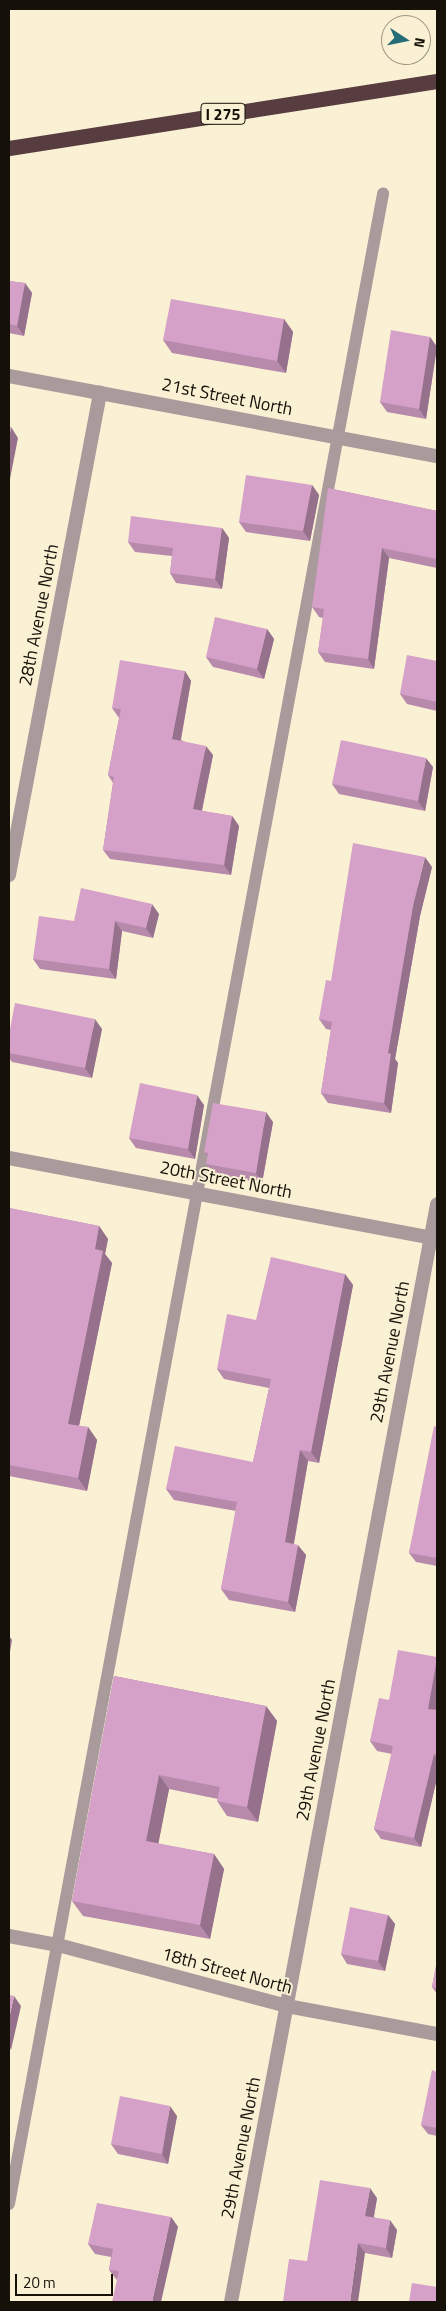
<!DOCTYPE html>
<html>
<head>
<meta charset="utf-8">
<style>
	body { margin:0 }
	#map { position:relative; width:446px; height:2311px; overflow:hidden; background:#faf0d4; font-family:"Titillium Web",sans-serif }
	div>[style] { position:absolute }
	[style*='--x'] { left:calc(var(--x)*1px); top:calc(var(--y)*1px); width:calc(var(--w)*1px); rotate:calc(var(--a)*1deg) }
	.service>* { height:12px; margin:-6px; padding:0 6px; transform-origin:6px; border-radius:6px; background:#a99a9c }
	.minor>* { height:14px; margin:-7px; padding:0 7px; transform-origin:7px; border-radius:7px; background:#a99a9c }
	.motorway>* { height:15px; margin:-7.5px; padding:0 7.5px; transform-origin:7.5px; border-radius:7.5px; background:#573d3f }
	.wall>* { inset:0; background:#b78aac }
	.shaded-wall>* { inset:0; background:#95718c }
	.building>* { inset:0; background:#d5a1c8 }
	span { translate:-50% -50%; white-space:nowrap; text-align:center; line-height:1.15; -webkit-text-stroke:4px #faf0d4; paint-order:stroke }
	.shield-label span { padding:1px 4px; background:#faf0d4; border:1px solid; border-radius:4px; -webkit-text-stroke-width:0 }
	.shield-label { font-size:16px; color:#151108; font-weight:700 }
	.street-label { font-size:18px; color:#151108 }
	.frame { position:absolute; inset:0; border:10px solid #151108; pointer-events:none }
	.north { position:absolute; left:381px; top:15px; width:50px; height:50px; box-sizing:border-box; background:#faf0d4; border:1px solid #9e9782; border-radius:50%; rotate:101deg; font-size:14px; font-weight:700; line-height:20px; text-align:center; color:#151108 }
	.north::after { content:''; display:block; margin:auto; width:18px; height:22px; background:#256e77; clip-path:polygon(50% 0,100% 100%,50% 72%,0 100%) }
	.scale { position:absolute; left:15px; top:2274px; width:98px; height:22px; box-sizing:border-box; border:2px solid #151108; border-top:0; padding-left:6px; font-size:15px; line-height:18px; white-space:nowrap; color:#151108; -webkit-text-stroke:4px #faf0d4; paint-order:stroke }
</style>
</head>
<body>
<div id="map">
	<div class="service">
		<div style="--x:9;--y:2204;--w:2045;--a:-79.46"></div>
	</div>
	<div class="minor">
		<div style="--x:9;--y:376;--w:435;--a:10.6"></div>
		<div style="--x:9;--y:875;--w:491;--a:-79.3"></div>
		<div style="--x:9;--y:1158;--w:436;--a:10.7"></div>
		<div style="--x:9;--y:1936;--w:50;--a:10.4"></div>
		<div style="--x:58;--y:1945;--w:237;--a:14.9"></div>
		<div style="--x:287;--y:2006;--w:153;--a:10.6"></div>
		<div style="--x:231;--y:2302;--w:1117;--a:-79.37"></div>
	</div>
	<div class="motorway">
		<div style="--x:9;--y:148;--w:433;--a:-8.9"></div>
	</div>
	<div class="wall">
		<div style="clip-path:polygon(9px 281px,25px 283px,32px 293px,24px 336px,9px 333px)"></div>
		<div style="clip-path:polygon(284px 319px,293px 332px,286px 373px,172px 353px,163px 340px)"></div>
		<div style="clip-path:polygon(430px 337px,437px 347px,426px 419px,387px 412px,380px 402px)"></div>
		<div style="clip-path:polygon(312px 485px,319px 495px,310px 541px,246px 532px,239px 522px)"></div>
		<div style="clip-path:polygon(328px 488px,437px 511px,437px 510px,437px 568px,389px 558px,374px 669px,325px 662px,318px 652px,323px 618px,319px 617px,312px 607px)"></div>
		<div style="clip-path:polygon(222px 528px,229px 538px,222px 589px,176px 583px,170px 573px,172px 556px,135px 552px,128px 542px)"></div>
		<div style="clip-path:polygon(267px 629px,274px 639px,264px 679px,213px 667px,206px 657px)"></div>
		<div style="clip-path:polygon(437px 661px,437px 711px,407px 704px,400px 694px)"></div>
		<div style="clip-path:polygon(185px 671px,191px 681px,181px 740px,213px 755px,202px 811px,232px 816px,239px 826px,231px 875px,110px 859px,103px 850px,113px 783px,108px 775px,119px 718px,112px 708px)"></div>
		<div style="clip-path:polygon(433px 767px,425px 811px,339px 794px,332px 784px)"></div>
		<div style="clip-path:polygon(432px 867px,420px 916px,395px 1059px,398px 1063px,391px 1113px,328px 1103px,321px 1093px,331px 1030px,326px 1029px,319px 1019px)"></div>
		<div style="clip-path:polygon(159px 914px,153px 938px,122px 931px,116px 979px,40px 969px,33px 959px,74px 921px)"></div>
		<div style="clip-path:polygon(102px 1029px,92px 1078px,12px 1062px,9px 1058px,9px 1034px)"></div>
		<div style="clip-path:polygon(204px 1105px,195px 1159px,136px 1148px,129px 1138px)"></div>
		<div style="clip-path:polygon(273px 1122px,262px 1183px,213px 1174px,206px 1164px,208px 1157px,204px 1152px)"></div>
		<div style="clip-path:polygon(9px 1208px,99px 1226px,108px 1239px,105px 1254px,112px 1263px,79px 1426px,88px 1427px,97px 1440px,87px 1491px,9px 1476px)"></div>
		<div style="clip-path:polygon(345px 1274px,353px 1285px,319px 1463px,308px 1461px,294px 1544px,306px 1555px,295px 1612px,229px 1600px,221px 1589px,236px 1511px,174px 1500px,166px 1489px,253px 1462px,269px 1388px,224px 1379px,217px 1369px,256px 1320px)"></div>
		<div style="clip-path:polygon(437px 1427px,437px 1566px,416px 1562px,409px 1553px)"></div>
		<div style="clip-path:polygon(437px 1657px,437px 1778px,421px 1847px,381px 1839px,374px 1829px,392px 1754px,377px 1751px,370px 1741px,389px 1700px)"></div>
		<div style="clip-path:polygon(114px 1676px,266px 1706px,277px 1721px,258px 1822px,227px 1816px,217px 1801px,218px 1799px,169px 1789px,158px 1844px,214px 1854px,224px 1869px,210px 1939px,83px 1916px,72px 1901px)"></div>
		<div style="clip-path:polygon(388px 1915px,395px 1924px,385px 1971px,347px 1964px,341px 1954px)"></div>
		<div style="clip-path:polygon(437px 1961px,437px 1994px,432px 1987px)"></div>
		<div style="clip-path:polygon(437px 2072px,437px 2136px,428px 2134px,421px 2125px)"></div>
		<div style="clip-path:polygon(177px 2116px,168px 2164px,118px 2154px,111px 2144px)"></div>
		<div style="clip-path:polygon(377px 2198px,374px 2217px,397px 2230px,392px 2258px,365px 2253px,307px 2261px)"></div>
		<div style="clip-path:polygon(171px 2217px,178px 2227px,117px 2280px,116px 2279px,109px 2270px,111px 2257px,95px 2254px,88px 2244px)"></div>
	</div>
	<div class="shaded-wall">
		<div style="clip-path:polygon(25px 283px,32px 293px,24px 336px,17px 326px)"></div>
		<div style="clip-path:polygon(284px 319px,293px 332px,286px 373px,277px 361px)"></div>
		<div style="clip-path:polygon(430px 337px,437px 347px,426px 419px,419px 409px)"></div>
		<div style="clip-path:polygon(11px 427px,18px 438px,9px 484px,9px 438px)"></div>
		<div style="clip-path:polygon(312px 485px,319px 495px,310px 541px,303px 531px)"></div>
		<div style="clip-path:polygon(222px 528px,229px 538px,222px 589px,215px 579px)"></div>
		<div style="clip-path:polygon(382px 548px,389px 558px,374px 669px,368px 659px)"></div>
		<div style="clip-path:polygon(267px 629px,274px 639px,264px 679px,257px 669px)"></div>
		<div style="clip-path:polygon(185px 671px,191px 681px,179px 749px,172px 739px)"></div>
		<div style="clip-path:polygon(206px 746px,213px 755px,200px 819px,193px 809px)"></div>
		<div style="clip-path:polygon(426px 758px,433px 767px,425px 811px,418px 801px)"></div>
		<div style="clip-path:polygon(232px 816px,239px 826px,231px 875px,224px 865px)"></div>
		<div style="clip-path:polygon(425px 857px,432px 867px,420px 916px,395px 1059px,398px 1063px,391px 1113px,384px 1103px,388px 1053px,413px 906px)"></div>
		<div style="clip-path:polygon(152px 904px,159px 914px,153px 938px,146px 928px)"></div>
		<div style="clip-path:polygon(115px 921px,122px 931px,116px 979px,109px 969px)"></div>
		<div style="clip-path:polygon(95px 1019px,102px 1029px,92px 1078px,85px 1068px)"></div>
		<div style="clip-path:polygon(197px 1095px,204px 1105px,195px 1159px,188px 1149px)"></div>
		<div style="clip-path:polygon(266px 1112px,273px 1122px,262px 1183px,256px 1173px)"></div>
		<div style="clip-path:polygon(99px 1226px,108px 1239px,105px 1254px,112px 1263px,77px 1436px,68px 1424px,95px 1249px)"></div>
		<div style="clip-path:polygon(345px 1274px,353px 1285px,319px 1463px,311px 1452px)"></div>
		<div style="clip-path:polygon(88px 1427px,97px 1440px,87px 1491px,78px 1478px)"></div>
		<div style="clip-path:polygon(300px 1450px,308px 1461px,292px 1553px,285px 1542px)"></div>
		<div style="clip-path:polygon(298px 1545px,306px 1555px,295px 1612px,288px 1602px)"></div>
		<div style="clip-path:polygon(9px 1636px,12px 1640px,9px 1657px)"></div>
		<div style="clip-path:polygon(437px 1660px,437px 1708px,435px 1718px,428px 1709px)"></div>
		<div style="clip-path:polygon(266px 1706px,277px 1721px,258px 1822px,247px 1807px)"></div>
		<div style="clip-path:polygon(434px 1754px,437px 1759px,437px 1778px,421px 1847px,414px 1838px)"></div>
		<div style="clip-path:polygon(159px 1775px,169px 1789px,156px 1856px,146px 1841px)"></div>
		<div style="clip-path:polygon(214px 1854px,224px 1869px,210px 1939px,200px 1925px)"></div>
		<div style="clip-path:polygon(388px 1915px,395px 1924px,385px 1971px,378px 1961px)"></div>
		<div style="clip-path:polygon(14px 1996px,21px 2006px,11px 2050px,9px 2046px,9px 2019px)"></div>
		<div style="clip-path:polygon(170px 2106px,177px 2116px,168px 2164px,162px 2154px)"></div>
		<div style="clip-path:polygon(370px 2188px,377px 2198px,372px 2226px,365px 2216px)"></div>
		<div style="clip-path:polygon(171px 2217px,178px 2227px,161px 2302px,152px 2302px)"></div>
		<div style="clip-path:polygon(390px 2220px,397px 2230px,392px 2258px,386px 2248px)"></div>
		<div style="clip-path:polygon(358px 2243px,365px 2253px,358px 2302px,350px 2302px)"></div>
	</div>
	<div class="building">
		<div style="clip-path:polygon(9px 281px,25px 283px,17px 326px,9px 324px)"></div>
		<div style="clip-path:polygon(171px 299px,284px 319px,277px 361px,163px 340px)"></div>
		<div style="clip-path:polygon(391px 330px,430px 337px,419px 409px,380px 402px)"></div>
		<div style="clip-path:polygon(9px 427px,11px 427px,9px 438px)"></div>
		<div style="clip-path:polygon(246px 475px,312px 485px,303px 531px,239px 522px)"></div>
		<div style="clip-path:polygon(328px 488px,437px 511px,437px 510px,437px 559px,382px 548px,368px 659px,318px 652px,324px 609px,312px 607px)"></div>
		<div style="clip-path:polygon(131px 516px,222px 528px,215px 579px,170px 573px,173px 548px,128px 542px)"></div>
		<div style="clip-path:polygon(215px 617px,267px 629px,257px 669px,206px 657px)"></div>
		<div style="clip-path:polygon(407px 655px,437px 661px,437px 702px,400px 694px)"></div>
		<div style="clip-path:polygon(120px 660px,185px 671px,172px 739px,206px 746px,193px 809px,232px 816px,224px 865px,103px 850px,114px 777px,108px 775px,121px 709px,112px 708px)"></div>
		<div style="clip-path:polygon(341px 740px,426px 758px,418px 801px,332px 784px)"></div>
		<div style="clip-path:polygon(353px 843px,425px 857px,413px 906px,388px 1053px,391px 1054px,384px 1103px,321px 1093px,332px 1022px,319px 1019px,326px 980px,331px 981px)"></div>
		<div style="clip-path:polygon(81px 888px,152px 904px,146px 928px,115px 921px,109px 969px,33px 959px,39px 916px,74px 921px)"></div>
		<div style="clip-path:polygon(15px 1003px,95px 1019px,85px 1068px,9px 1053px,9px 1034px)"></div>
		<div style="clip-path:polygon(140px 1083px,197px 1095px,188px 1149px,129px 1138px)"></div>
		<div style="clip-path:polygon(213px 1103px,266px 1112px,256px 1173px,206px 1164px,208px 1153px,204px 1152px)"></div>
		<div style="clip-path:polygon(9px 1208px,99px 1226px,95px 1249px,103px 1251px,68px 1424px,88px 1427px,78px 1478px,9px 1465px)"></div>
		<div style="clip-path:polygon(271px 1257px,345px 1274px,311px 1452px,300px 1450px,285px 1542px,298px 1545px,288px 1602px,221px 1589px,237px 1502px,166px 1489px,175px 1446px,253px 1462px,271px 1379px,217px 1369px,227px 1314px,256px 1320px)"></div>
		<div style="clip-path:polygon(434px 1426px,437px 1427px,437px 1558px,409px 1553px)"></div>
		<div style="clip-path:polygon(398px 1650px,437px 1657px,428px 1709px,437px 1710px,437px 1754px,434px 1754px,414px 1838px,374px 1829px,393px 1746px,370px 1741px,379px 1698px,389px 1700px)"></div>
		<div style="clip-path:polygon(114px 1676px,266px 1706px,247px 1807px,217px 1801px,220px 1787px,159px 1775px,146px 1841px,214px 1854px,200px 1925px,72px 1901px)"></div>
		<div style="clip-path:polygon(350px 1907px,388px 1915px,378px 1961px,341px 1954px)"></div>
		<div style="clip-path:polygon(437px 1961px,437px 1988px,432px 1987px)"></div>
		<div style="clip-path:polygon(9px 1995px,14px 1996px,9px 2019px)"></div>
		<div style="clip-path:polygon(432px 2070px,437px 2072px,437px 2128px,421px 2125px)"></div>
		<div style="clip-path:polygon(120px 2096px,170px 2106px,162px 2154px,111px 2144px)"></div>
		<div style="clip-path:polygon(320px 2180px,370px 2188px,365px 2216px,390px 2220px,386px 2248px,358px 2243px,350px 2302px,283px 2302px,289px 2259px,307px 2261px)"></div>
		<div style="clip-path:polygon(97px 2203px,171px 2217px,152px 2302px,112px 2302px,119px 2271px,109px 2270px,113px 2249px,88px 2244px)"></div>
		<div style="clip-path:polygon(412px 2283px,437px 2287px,437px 2302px,409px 2302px)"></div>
	</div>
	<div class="shield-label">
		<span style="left:223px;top:114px">I 275</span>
	</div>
	<div class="street-label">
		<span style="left:227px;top:397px;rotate:11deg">21st Street North</span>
		<span style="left:39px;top:615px;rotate:-79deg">28th Avenue North</span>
		<span style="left:226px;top:1180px;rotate:11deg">20th Street North</span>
		<span style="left:390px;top:1352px;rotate:-79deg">29th Avenue North</span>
		<span style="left:316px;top:1750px;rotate:-79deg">29th Avenue North</span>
		<span style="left:227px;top:1971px;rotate:15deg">18th Street North</span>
		<span style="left:241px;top:2148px;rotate:-79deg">29th Avenue North</span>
	</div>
	<div class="frame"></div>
	<div class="north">N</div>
	<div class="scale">20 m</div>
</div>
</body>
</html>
